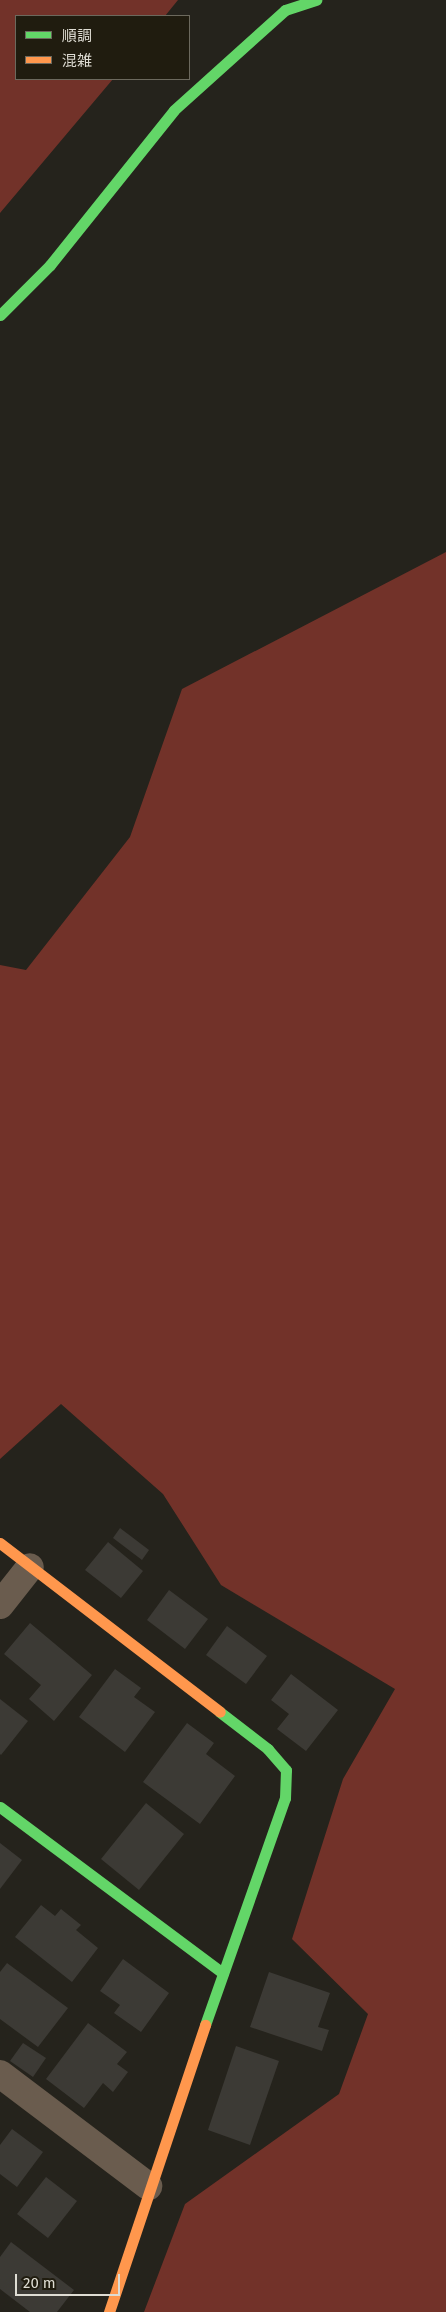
<!DOCTYPE html>
<html>
<head>
<meta charset="utf-8">
<style>
	body { margin:0 }
	#map { position:relative; width:446px; height:2312px; overflow:hidden; background:#25231c; font-family:"Fira Sans","Noto Sans JP",sans-serif }
	div>[style] { position:absolute }
	[style*='--x'] { left:calc(var(--x)*1px); top:calc(var(--y)*1px); width:calc(var(--w)*1px); rotate:calc(var(--a)*1deg) }
	.green>* { inset:0; background:#723229 }
	.building>* { inset:0; background:#3c3a35 }
	.street>* { height:28px; margin:-14px; padding:0 14px; transform-origin:14px; border-radius:14px; background:#6a5c4e }
	.fast>* { height:11px; margin:-5.5px; padding:0 5.5px; transform-origin:5.5px; border-radius:5.5px; background:#63d668 }
	.slow>* { height:11px; margin:-5.5px; padding:0 5.5px; transform-origin:5.5px; border-radius:5.5px; background:#ff974d }
	span { translate:-50% -50%; white-space:nowrap; text-align:center; line-height:1.15; -webkit-text-stroke:5px #201c0f; paint-order:stroke }
	.legend { position:absolute; left:15px; top:15px; width:175px; height:65px; box-sizing:border-box; background:#201c0f; border:1px solid #6c695d; margin:0; padding:6px 9px; list-style:none; font-size:15px; color:#dedcd3 }
	.legend li { display:flex; align-items:center; gap:10px; height:25px }
	.legend b { width:25px; border:1px solid #6c695d }
	.scale { position:absolute; left:15px; top:2274px; width:105px; height:22px; box-sizing:border-box; border:2px solid #dedcd3; border-top:0; padding-left:6px; font-size:15px; line-height:18px; white-space:nowrap; color:#dedcd3; -webkit-text-stroke:4px #201c0f; paint-order:stroke }
</style>
</head>
<body>
<div id="map">
	<div class="green">
		<div style="clip-path:polygon(0 0,178px 0,165px 16px,16px 16px,16px 79px,113px 79px,0 213px)"></div>
		<div style="clip-path:polygon(446px 552px,446px 2312px,144px 2312px,185px 2204px,339px 2094px,368px 2014px,292px 1939px,343px 1779px,395px 1689px,221px 1585px,163px 1494px,61px 1404px,0 1459px,0 965px,26px 970px,130px 837px,182px 689px)"></div>
	</div>
	<div class="building">
		<div style="clip-path:polygon(120px 1528px,149px 1550px,142px 1560px,113px 1538px)"></div>
		<div style="clip-path:polygon(108px 1542px,143px 1571px,121px 1598px,85px 1570px)"></div>
		<div style="clip-path:polygon(169px 1590px,208px 1619px,185px 1649px,147px 1620px)"></div>
		<div style="clip-path:polygon(30px 1623px,92px 1675px,54px 1721px,29px 1699px,41px 1685px,4px 1654px)"></div>
		<div style="clip-path:polygon(227px 1626px,267px 1656px,246px 1684px,206px 1655px)"></div>
		<div style="clip-path:polygon(115px 1669px,141px 1688px,134px 1697px,155px 1712px,125px 1752px,79px 1717px)"></div>
		<div style="clip-path:polygon(291px 1674px,338px 1710px,306px 1751px,277px 1729px,289px 1714px,271px 1700px)"></div>
		<div style="clip-path:polygon(0 1699px,28px 1721px,1px 1755px,0 1754px)"></div>
		<div style="clip-path:polygon(187px 1723px,214px 1743px,206px 1754px,235px 1776px,200px 1824px,143px 1782px)"></div>
		<div style="clip-path:polygon(146px 1803px,184px 1834px,139px 1890px,101px 1859px)"></div>
		<div style="clip-path:polygon(0 1843px,22px 1860px,0 1889px)"></div>
		<div style="clip-path:polygon(41px 1905px,55px 1916px,61px 1909px,81px 1925px,76px 1930px,98px 1948px,72px 1982px,15px 1937px)"></div>
		<div style="clip-path:polygon(123px 1959px,169px 1993px,141px 2032px,114px 2013px,120px 2005px,100px 1991px)"></div>
		<div style="clip-path:polygon(7px 1963px,68px 2008px,38px 2047px,0 2019px,0 1972px)"></div>
		<div style="clip-path:polygon(269px 1972px,330px 1993px,318px 2027px,329px 2030px,322px 2051px,250px 2027px)"></div>
		<div style="clip-path:polygon(88px 2023px,127px 2052px,117px 2064px,128px 2072px,113px 2092px,103px 2083px,84px 2108px,46px 2079px)"></div>
		<div style="clip-path:polygon(23px 2043px,46px 2058px,33px 2077px,10px 2061px)"></div>
		<div style="clip-path:polygon(236px 2046px,279px 2061px,250px 2145px,208px 2130px)"></div>
		<div style="clip-path:polygon(12px 2129px,43px 2152px,17px 2187px,0 2174px,0 2145px)"></div>
		<div style="clip-path:polygon(46px 2177px,77px 2201px,48px 2238px,17px 2214px)"></div>
		<div style="clip-path:polygon(11px 2242px,74px 2290px,57px 2312px,30px 2312px,0 2289px,0 2257px)"></div>
	</div>
	<div class="street">
		<div style="--x:0;--y:1605;--w:48;--a:-51.7"></div>
		<div style="--x:0;--y:2074;--w:186;--a:37.1"></div>
	</div>
	<div class="fast">
		<div style="--x:0;--y:315;--w:71;--a:-45"></div>
		<div style="--x:50;--y:265;--w:198;--a:-51.3"></div>
		<div style="--x:174;--y:110;--w:149;--a:-42"></div>
		<div style="--x:285;--y:10;--w:33;--a:-18"></div>
		<div style="--x:0;--y:1807;--w:278;--a:36.7"></div>
		<div style="--x:205;--y:2025;--w:241;--a:-70.6"></div>
		<div style="--x:285;--y:1798;--w:28;--a:-88"></div>
		<div style="--x:286;--y:1770;--w:28;--a:-131"></div>
		<div style="--x:268;--y:1749;--w:61;--a:-142.4"></div>
	</div>
	<div class="slow">
		<div style="--x:0;--y:1543;--w:277;--a:37.5"></div>
		<div style="--x:109;--y:2312;--w:303;--a:-71.5"></div>
	</div>
	<ul class="legend">
	<li><b style="height:6px;background:#63d668"></b>順調</li>
	<li><b style="height:6px;background:#ff974d"></b>混雑</li>
	</ul>
	<div class="scale">20 m</div>
</div>
</body>
</html>
